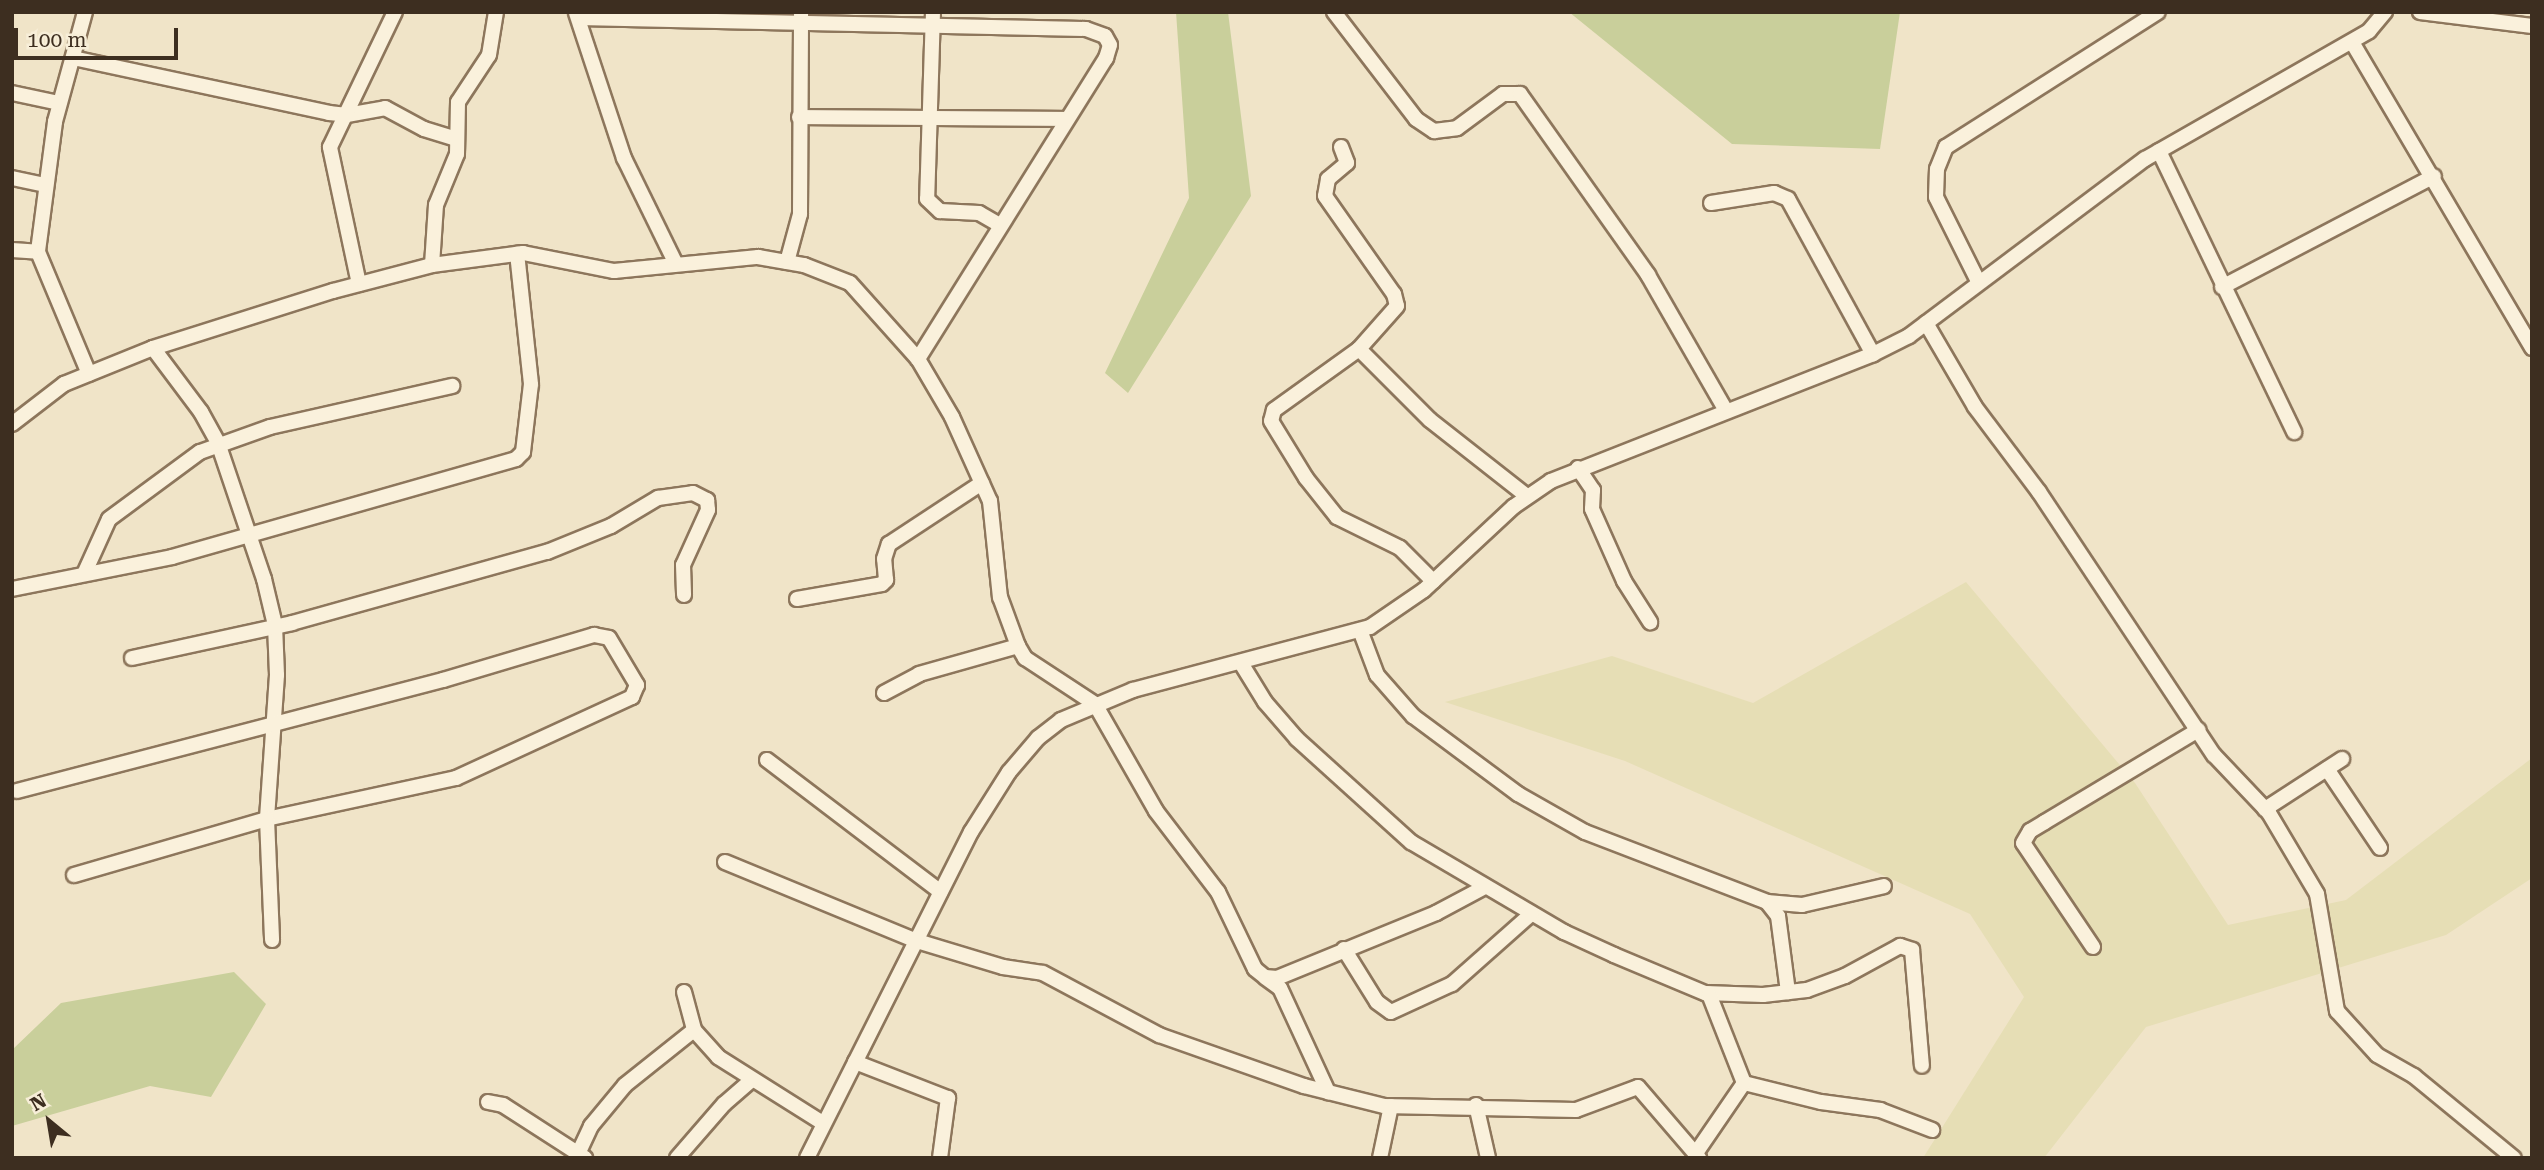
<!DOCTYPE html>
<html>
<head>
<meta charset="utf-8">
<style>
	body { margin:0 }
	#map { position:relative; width:2544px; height:1170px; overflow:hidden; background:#f0e4c8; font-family:"Roboto Serif",serif }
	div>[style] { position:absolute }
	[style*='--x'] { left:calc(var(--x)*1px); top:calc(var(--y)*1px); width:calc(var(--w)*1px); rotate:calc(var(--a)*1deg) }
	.farmland>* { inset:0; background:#e6deb5 }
	.green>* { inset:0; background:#c9cf9b }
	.roads { filter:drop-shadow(2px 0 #8d765c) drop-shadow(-2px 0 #8d765c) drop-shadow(0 2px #8d765c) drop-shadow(0 -2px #8d765c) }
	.minor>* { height:14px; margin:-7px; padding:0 7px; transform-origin:7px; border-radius:7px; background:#faf1dc }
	span { translate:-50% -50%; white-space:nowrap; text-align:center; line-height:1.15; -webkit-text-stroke:5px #f7eed8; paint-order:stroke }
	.frame { position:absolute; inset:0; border:14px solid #3d2e20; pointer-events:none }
	.north { position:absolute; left:14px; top:1086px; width:70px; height:70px; -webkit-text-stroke:5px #f7eed8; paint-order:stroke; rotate:330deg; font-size:19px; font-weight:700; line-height:28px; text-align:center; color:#3d2e20 }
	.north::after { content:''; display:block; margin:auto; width:24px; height:32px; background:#3d2e20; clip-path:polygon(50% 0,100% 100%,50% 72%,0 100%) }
	.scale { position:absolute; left:14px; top:28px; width:164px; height:32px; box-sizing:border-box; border:4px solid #3d2e20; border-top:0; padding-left:9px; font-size:21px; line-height:24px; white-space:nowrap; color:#3d2e20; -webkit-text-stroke:5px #f7eed8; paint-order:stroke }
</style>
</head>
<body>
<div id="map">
	<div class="farmland">
		<div style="clip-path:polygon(1966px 582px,2135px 783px,2228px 925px,2346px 900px,2532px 758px,2532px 878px,2446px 935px,2146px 1027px,2044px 1158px,1923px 1158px,2024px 997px,1970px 914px,1625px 761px,1445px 702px,1612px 656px,1753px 703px)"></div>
	</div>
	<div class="green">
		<div style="clip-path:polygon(1176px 12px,1228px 12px,1251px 196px,1128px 393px,1105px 373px,1189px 198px)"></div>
		<div style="clip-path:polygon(1569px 12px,1900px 12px,1880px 149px,1732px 144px)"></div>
		<div style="clip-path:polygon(234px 972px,266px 1004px,211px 1097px,150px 1086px,12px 1126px,12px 1050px,61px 1003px)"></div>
	</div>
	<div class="roads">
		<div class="minor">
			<div style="--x:85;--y:12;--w:114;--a:105.3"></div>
			<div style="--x:55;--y:122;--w:131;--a:97.5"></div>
			<div style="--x:38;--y:252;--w:132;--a:67.3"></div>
			<div style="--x:933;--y:12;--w:187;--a:91.8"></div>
			<div style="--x:927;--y:199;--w:18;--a:43"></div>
			<div style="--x:940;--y:211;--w:39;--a:3"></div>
			<div style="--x:979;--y:213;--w:24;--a:30"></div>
			<div style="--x:1334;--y:12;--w:135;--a:52.5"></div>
			<div style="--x:1416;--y:119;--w:22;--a:34"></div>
			<div style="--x:1434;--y:131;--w:23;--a:-7"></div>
			<div style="--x:1457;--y:128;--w:57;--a:-36.5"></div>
			<div style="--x:1503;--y:94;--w:17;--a:0"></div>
			<div style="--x:1520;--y:94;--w:222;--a:54.7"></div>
			<div style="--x:1648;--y:275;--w:155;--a:60.1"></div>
			<div style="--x:2420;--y:12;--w:113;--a:7.1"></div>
			<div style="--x:576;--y:13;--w:153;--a:71.7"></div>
			<div style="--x:624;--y:158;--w:118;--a:63.9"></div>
			<div style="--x:579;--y:18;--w:507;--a:1.24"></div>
			<div style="--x:1086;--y:29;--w:20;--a:20"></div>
			<div style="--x:1105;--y:36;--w:10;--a:61"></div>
			<div style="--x:1110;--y:45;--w:14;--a:107"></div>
			<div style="--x:1106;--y:58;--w:355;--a:122"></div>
			<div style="--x:2352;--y:42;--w:355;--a:59.5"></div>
			<div style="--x:73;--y:58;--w:262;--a:12.1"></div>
			<div style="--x:329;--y:113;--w:18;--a:6"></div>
			<div style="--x:347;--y:115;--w:39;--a:-10"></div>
			<div style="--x:385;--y:108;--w:44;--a:28.3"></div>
			<div style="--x:424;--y:129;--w:34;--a:17"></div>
			<div style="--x:12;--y:93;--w:48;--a:12"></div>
			<div style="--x:799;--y:117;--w:268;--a:0.4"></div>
			<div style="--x:1341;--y:147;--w:17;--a:69"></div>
			<div style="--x:1347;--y:163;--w:25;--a:140"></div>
			<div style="--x:1328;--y:179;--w:17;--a:100"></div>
			<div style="--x:1325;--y:196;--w:120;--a:54.9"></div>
			<div style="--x:1394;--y:294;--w:12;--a:76"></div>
			<div style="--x:1397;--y:306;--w:57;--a:131.5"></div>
			<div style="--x:1359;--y:349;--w:105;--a:144.3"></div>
			<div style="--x:1274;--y:410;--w:11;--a:105"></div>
			<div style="--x:1271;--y:421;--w:67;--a:58.4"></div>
			<div style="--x:1306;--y:478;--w:50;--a:51.5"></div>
			<div style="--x:1337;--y:517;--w:70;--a:26.2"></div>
			<div style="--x:1400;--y:548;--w:47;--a:45"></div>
			<div style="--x:2159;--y:151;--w:312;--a:64.3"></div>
			<div style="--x:12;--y:178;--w:35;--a:12"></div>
			<div style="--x:1711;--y:203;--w:64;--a:-9"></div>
			<div style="--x:1774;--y:193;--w:15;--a:23"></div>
			<div style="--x:1788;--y:199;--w:177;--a:61.3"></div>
			<div style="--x:12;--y:250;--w:26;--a:4"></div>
			<div style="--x:787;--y:262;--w:50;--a:-74.8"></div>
			<div style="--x:800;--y:214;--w:202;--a:-89.7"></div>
			<div style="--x:432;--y:265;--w:60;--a:-86.2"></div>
			<div style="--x:436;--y:205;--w:55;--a:-67.6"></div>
			<div style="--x:457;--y:154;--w:52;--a:-88.9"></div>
			<div style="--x:458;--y:102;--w:56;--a:-56.6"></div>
			<div style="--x:489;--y:55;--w:44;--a:-80.8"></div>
			<div style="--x:1978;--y:281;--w:94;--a:-116.6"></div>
			<div style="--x:1936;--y:197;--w:28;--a:-88"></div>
			<div style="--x:1937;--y:169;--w:24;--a:-68"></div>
			<div style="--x:1946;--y:147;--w:251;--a:-32.5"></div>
			<div style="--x:359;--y:284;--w:140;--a:-102"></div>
			<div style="--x:330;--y:147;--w:150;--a:-64.3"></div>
			<div style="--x:2222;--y:287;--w:239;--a:-27.6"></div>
			<div style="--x:1926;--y:323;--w:97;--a:59.7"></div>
			<div style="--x:1975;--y:407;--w:106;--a:53"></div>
			<div style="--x:2039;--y:492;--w:316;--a:56.4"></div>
			<div style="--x:2214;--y:755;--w:80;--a:46.5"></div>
			<div style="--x:2269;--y:813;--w:94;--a:59.3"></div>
			<div style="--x:2317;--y:894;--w:119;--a:80.3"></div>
			<div style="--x:2337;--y:1011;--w:59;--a:47.7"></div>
			<div style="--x:2377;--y:1055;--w:43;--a:29.6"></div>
			<div style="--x:2414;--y:1076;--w:129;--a:39.4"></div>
			<div style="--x:153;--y:348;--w:80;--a:53.1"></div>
			<div style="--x:201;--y:412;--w:35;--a:61"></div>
			<div style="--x:218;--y:443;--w:144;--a:71.3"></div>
			<div style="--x:264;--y:579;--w:47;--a:76.6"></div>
			<div style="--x:275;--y:625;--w:50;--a:87.7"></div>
			<div style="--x:277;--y:675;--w:144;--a:94"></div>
			<div style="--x:267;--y:819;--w:121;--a:87.6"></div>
			<div style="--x:1359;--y:349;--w:100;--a:45"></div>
			<div style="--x:1430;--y:420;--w:123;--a:38.1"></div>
			<div style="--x:12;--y:424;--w:66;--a:-37.6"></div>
			<div style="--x:64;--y:384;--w:96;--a:-22"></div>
			<div style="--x:153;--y:348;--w:189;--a:-17.6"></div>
			<div style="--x:333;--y:291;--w:102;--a:-14.7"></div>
			<div style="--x:432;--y:265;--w:92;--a:-7.5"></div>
			<div style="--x:523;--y:253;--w:93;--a:11.2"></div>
			<div style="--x:614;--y:271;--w:145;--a:-5.6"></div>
			<div style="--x:758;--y:257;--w:47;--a:9.9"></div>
			<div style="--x:804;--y:265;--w:49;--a:21.4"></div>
			<div style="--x:850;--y:283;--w:102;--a:48.2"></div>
			<div style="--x:918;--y:359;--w:67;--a:59.6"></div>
			<div style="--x:952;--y:417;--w:92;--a:65.7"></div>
			<div style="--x:990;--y:501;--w:97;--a:84.1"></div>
			<div style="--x:1000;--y:597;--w:52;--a:69.8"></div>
			<div style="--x:1018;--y:646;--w:14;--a:60"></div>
			<div style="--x:1025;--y:658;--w:84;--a:33.3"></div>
			<div style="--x:1095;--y:704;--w:123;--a:60.3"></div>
			<div style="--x:1156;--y:811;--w:102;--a:52.6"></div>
			<div style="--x:1218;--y:892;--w:85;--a:64.3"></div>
			<div style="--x:1255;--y:969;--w:13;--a:39"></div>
			<div style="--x:1265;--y:977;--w:12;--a:5"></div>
			<div style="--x:1277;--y:978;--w:172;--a:-22.2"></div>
			<div style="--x:1436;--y:913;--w:55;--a:-28"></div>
			<div style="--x:1578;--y:468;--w:27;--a:56"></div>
			<div style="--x:1593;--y:490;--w:19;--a:93"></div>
			<div style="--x:1592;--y:509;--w:79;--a:66"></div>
			<div style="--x:1624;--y:581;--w:49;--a:57.6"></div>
			<div style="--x:85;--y:572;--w:58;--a:-65.6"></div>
			<div style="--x:109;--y:519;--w:113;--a:-36.4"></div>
			<div style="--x:200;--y:452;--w:74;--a:-19.7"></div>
			<div style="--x:270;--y:427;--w:187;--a:-12.7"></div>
			<div style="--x:12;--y:589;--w:163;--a:-11.3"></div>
			<div style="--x:172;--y:557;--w:358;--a:-15.9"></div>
			<div style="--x:516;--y:459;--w:10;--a:-45"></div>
			<div style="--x:523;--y:452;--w:68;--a:-83.3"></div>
			<div style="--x:531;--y:384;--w:131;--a:-96.1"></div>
			<div style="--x:797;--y:599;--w:86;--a:-10"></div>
			<div style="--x:882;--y:584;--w:6;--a:-45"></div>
			<div style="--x:886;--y:580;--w:21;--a:-95"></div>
			<div style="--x:884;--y:559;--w:16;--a:-72"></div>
			<div style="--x:889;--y:544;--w:111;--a:-33.3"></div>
			<div style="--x:1360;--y:630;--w:48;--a:69.3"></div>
			<div style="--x:1377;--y:675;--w:55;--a:48.7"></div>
			<div style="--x:1413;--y:716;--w:131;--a:36.6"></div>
			<div style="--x:1518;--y:794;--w:77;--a:29.6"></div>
			<div style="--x:1585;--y:832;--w:195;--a:21"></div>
			<div style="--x:1767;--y:902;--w:35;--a:5"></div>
			<div style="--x:1802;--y:905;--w:84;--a:-13"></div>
			<div style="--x:132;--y:658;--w:164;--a:-12.3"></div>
			<div style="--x:292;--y:623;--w:265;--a:-15.6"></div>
			<div style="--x:547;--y:552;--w:69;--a:-22.1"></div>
			<div style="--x:611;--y:526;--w:55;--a:-30.8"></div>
			<div style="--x:658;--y:498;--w:35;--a:-8"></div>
			<div style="--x:693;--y:493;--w:16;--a:27"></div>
			<div style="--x:707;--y:500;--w:10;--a:84"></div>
			<div style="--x:708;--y:510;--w:60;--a:114.4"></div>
			<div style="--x:683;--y:565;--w:30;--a:88"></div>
			<div style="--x:1241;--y:663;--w:46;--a:58.4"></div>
			<div style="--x:1265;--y:702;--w:49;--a:49.1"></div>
			<div style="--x:1297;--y:739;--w:154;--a:42.1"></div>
			<div style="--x:1411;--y:842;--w:178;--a:30.5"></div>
			<div style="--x:1564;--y:932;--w:55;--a:24.7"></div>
			<div style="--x:1614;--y:955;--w:99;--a:22.7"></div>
			<div style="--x:1705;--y:993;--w:58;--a:2"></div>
			<div style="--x:1763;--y:995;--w:44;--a:-6.5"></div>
			<div style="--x:1807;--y:990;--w:40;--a:-20.2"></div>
			<div style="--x:1845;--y:976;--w:63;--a:-28.6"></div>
			<div style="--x:1900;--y:946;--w:13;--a:18"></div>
			<div style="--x:1912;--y:950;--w:116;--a:85.1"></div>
			<div style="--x:884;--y:693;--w:40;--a:-28"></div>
			<div style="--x:919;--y:674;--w:103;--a:-15.8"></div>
			<div style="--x:767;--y:760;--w:218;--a:37.2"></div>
			<div style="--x:2327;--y:769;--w:95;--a:56.1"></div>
			<div style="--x:17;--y:791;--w:440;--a:-14.6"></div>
			<div style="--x:443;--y:680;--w:158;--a:-16.6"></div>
			<div style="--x:594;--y:635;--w:15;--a:11"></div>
			<div style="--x:609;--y:638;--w:55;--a:59.2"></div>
			<div style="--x:637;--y:685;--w:13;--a:113"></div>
			<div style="--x:632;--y:697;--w:194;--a:155.3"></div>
			<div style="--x:456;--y:778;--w:193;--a:167.8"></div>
			<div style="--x:267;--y:819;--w:201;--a:163.8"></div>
			<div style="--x:2265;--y:809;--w:92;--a:-33"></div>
			<div style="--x:725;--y:862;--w:208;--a:22.4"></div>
			<div style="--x:917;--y:941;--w:90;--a:16.8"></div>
			<div style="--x:1003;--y:967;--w:40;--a:8.5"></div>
			<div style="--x:1043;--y:973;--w:132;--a:28.1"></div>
			<div style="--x:1159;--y:1035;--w:154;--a:19.4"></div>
			<div style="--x:1304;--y:1086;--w:82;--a:14"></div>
			<div style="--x:1384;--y:1106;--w:192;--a:1.2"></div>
			<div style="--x:1576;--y:1110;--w:66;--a:-20.4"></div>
			<div style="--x:1638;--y:1087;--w:94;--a:49.3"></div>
			<div style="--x:1767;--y:902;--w:18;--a:52"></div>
			<div style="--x:1778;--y:916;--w:77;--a:82.5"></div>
			<div style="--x:2093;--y:947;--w:125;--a:-123.9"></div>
			<div style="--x:2023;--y:843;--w:14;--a:-60"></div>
			<div style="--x:2030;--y:831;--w:17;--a:-31"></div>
			<div style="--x:2045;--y:822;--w:179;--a:-31"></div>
			<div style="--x:1344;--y:949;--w:62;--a:58.1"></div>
			<div style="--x:1377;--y:1002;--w:17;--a:36"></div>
			<div style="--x:1391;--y:1012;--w:67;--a:-24.7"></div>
			<div style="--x:1452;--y:984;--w:106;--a:-41.5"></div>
			<div style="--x:1266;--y:978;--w:17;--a:36"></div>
			<div style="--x:1280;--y:988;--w:115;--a:65.2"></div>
			<div style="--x:684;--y:992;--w:39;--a:75"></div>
			<div style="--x:694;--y:1030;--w:36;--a:48"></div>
			<div style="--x:718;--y:1057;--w:124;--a:32.2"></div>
			<div style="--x:855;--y:1062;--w:100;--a:21.2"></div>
			<div style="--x:948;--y:1098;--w:61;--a:97.6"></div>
			<div style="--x:1744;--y:1083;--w:79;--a:13.9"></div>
			<div style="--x:1821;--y:1102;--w:60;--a:7.7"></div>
			<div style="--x:1880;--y:1110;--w:56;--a:21"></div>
			<div style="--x:488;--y:1102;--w:15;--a:11"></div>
			<div style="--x:503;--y:1105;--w:98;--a:32.9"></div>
			<div style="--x:1476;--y:1105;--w:54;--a:77.2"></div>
			<div style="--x:1696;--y:1153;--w:85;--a:-55.6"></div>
			<div style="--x:1744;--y:1083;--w:96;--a:-111.5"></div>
			<div style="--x:578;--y:1154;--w:31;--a:-65"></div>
			<div style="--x:591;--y:1126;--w:53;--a:-50.3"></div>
			<div style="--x:625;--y:1085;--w:88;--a:-38.6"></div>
			<div style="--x:677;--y:1158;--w:72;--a:-49"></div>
			<div style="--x:724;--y:1104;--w:37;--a:-41"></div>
			<div style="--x:807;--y:1158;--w:365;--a:-63.3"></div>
			<div style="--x:971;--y:832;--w:71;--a:-57.7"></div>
			<div style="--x:1009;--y:772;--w:45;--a:-49.5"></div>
			<div style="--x:1038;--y:738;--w:29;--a:-38"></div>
			<div style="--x:1061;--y:720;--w:78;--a:-22.6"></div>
			<div style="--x:1133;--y:690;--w:245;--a:-14.9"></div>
			<div style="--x:1370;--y:627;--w:65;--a:-34.4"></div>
			<div style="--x:1424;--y:590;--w:122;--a:-43"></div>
			<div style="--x:1513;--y:507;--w:46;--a:-34.4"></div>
			<div style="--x:1551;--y:481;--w:346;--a:-21.5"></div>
			<div style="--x:1873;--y:354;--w:40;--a:-26.6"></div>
			<div style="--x:1909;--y:336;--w:295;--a:-36.9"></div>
			<div style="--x:2145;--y:159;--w:258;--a:-29.7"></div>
			<div style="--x:2369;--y:31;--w:25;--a:-50"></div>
			<div style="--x:1380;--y:1158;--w:53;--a:-78.1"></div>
		</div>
	</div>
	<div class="frame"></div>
	<div class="north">N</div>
	<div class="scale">100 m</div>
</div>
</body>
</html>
